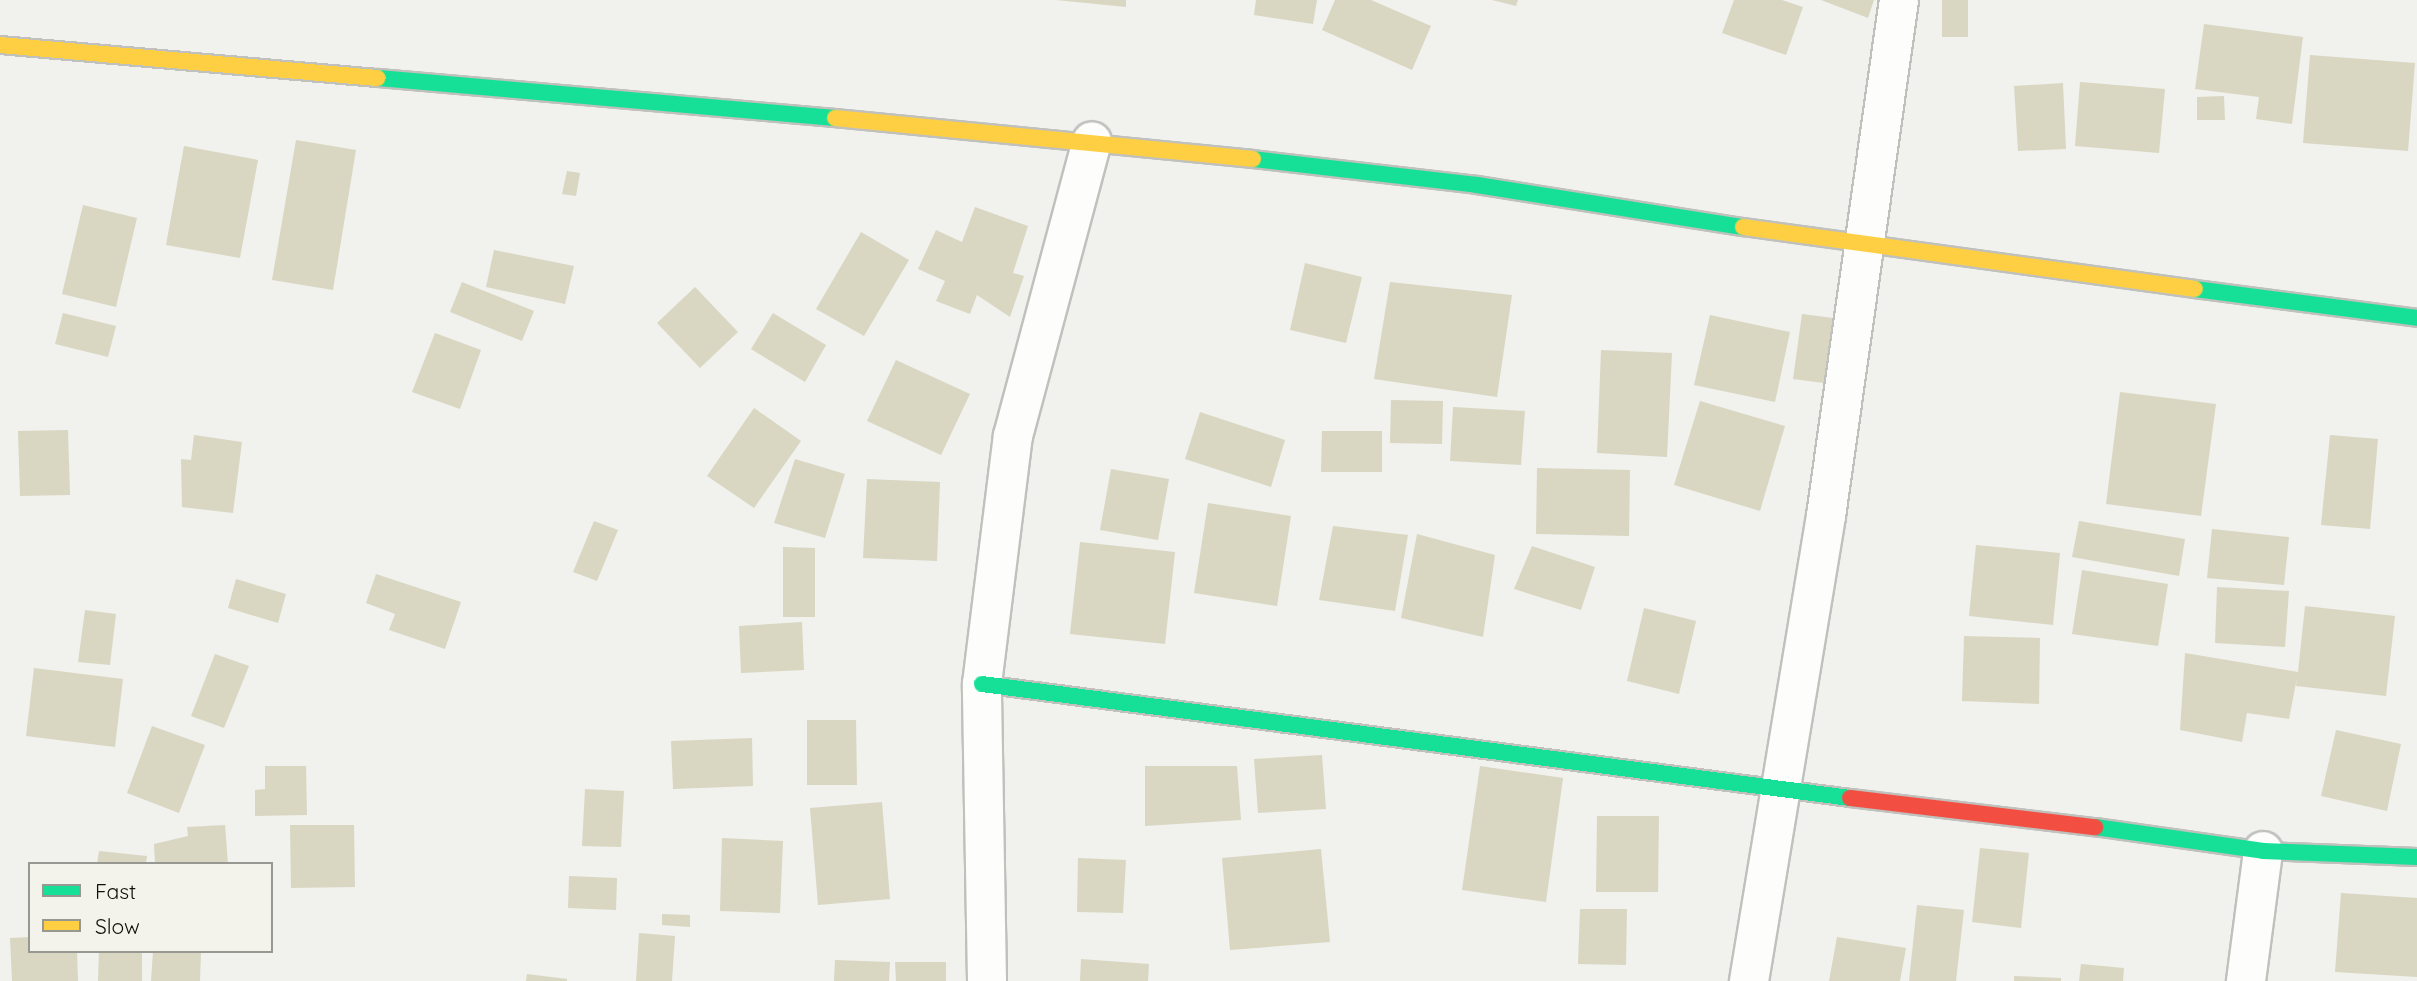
<!DOCTYPE html>
<html>
<head>
<meta charset="utf-8">
<style>
	body { margin:0 }
	#map { position:relative; width:2417px; height:981px; overflow:hidden; background:#f1f1ed; font-family:Quicksand,sans-serif }
	div>[style] { position:absolute }
	[style*='--x'] { left:calc(var(--x)*1px); top:calc(var(--y)*1px); width:calc(var(--w)*1px); rotate:calc(var(--a)*1deg) }
	.building>* { inset:0; background:#d9d7c2 }
	.roads { filter:drop-shadow(2px 0 #c0c0bd) drop-shadow(-2px 0 #c0c0bd) drop-shadow(0 2px #c0c0bd) drop-shadow(0 -2px #c0c0bd) }
	.street>* { height:38px; margin:-19px; padding:0 19px; transform-origin:19px; border-radius:19px; background:#fdfdfc }
	.fast>* { height:16px; margin:-8px; padding:0 8px; transform-origin:8px; border-radius:8px; background:#16e098 }
	.slow>* { height:16px; margin:-8px; padding:0 8px; transform-origin:8px; border-radius:8px; background:#ffcf43 }
	.jam>* { height:16px; margin:-8px; padding:0 8px; transform-origin:8px; border-radius:8px; background:#f24e42 }
	span { translate:-50% -50%; white-space:nowrap; text-align:center; line-height:1.15; -webkit-text-stroke:5px #f3f3eb; paint-order:stroke }
	.legend { position:absolute; left:28px; top:862px; width:245px; height:91px; box-sizing:border-box; background:#f3f3eb; border:2px solid #989892; margin:0; padding:9px 12px; list-style:none; font-size:21px; color:#0f0f0c }
	.legend li { display:flex; align-items:center; gap:14px; height:35px }
	.legend b { width:35px; border:2px solid #989892 }
</style>
</head>
<body>
<div id="map">
	<div class="building">
		<div style="clip-path:polygon(1056px 0,1126px 0,1126px 7px)"></div>
		<div style="clip-path:polygon(1256px 0,1317px 0,1313px 24px,1254px 15px)"></div>
		<div style="clip-path:polygon(1335px 0,1371px 0,1431px 26px,1412px 70px,1322px 30px)"></div>
		<div style="clip-path:polygon(1492px 0,1518px 0,1516px 6px)"></div>
		<div style="clip-path:polygon(1734px 0,1782px 0,1803px 7px,1786px 55px,1722px 33px)"></div>
		<div style="clip-path:polygon(1821px 0,1874px 0,1868px 18px)"></div>
		<div style="clip-path:polygon(1942px 0,1968px 0,1968px 37px,1942px 37px)"></div>
		<div style="clip-path:polygon(2204px 24px,2303px 37px,2292px 124px,2256px 119px,2259px 97px,2195px 89px)"></div>
		<div style="clip-path:polygon(2310px 55px,2415px 63px,2408px 151px,2303px 143px)"></div>
		<div style="clip-path:polygon(2080px 82px,2165px 89px,2159px 153px,2075px 146px)"></div>
		<div style="clip-path:polygon(2063px 83px,2066px 149px,2018px 151px,2014px 86px)"></div>
		<div style="clip-path:polygon(2224px 96px,2225px 120px,2197px 120px,2197px 97px)"></div>
		<div style="clip-path:polygon(296px 140px,356px 150px,333px 290px,272px 280px)"></div>
		<div style="clip-path:polygon(184px 146px,258px 160px,240px 258px,166px 245px)"></div>
		<div style="clip-path:polygon(567px 171px,580px 173px,576px 196px,562px 194px)"></div>
		<div style="clip-path:polygon(83px 205px,137px 218px,116px 307px,62px 294px)"></div>
		<div style="clip-path:polygon(975px 207px,1028px 226px,1013px 273px,1024px 276px,1010px 317px,977px 295px,970px 314px,936px 301px,945px 281px,918px 269px,936px 230px,962px 242px)"></div>
		<div style="clip-path:polygon(861px 232px,909px 260px,864px 336px,816px 309px)"></div>
		<div style="clip-path:polygon(494px 250px,574px 266px,565px 304px,486px 287px)"></div>
		<div style="clip-path:polygon(1305px 263px,1362px 277px,1346px 343px,1290px 330px)"></div>
		<div style="clip-path:polygon(462px 282px,534px 311px,522px 341px,450px 312px)"></div>
		<div style="clip-path:polygon(1390px 282px,1512px 295px,1497px 397px,1374px 379px)"></div>
		<div style="clip-path:polygon(695px 287px,738px 332px,700px 368px,657px 323px)"></div>
		<div style="clip-path:polygon(63px 313px,116px 326px,108px 357px,55px 344px)"></div>
		<div style="clip-path:polygon(773px 313px,826px 345px,805px 382px,751px 349px)"></div>
		<div style="clip-path:polygon(1802px 314px,1833px 318px,1824px 383px,1793px 379px)"></div>
		<div style="clip-path:polygon(1710px 315px,1790px 332px,1775px 402px,1694px 385px)"></div>
		<div style="clip-path:polygon(435px 333px,481px 350px,460px 409px,412px 392px)"></div>
		<div style="clip-path:polygon(1601px 350px,1672px 353px,1667px 457px,1597px 453px)"></div>
		<div style="clip-path:polygon(896px 360px,970px 394px,941px 455px,867px 421px)"></div>
		<div style="clip-path:polygon(2120px 392px,2216px 404px,2201px 516px,2106px 504px)"></div>
		<div style="clip-path:polygon(1391px 400px,1443px 401px,1442px 444px,1390px 443px)"></div>
		<div style="clip-path:polygon(1700px 401px,1785px 426px,1760px 511px,1674px 485px)"></div>
		<div style="clip-path:polygon(1453px 407px,1525px 411px,1521px 465px,1450px 461px)"></div>
		<div style="clip-path:polygon(754px 408px,801px 441px,754px 508px,707px 476px)"></div>
		<div style="clip-path:polygon(1200px 412px,1285px 440px,1271px 487px,1185px 459px)"></div>
		<div style="clip-path:polygon(68px 430px,70px 495px,20px 496px,18px 431px)"></div>
		<div style="clip-path:polygon(1322px 431px,1382px 431px,1382px 472px,1321px 472px)"></div>
		<div style="clip-path:polygon(194px 435px,242px 442px,233px 513px,182px 507px,181px 459px,191px 460px)"></div>
		<div style="clip-path:polygon(2330px 435px,2378px 439px,2370px 529px,2321px 525px)"></div>
		<div style="clip-path:polygon(795px 459px,845px 474px,825px 538px,774px 523px)"></div>
		<div style="clip-path:polygon(1537px 468px,1630px 470px,1629px 536px,1536px 534px)"></div>
		<div style="clip-path:polygon(1111px 469px,1169px 479px,1158px 540px,1100px 530px)"></div>
		<div style="clip-path:polygon(867px 479px,940px 482px,937px 561px,863px 558px)"></div>
		<div style="clip-path:polygon(1208px 503px,1291px 516px,1277px 606px,1194px 593px)"></div>
		<div style="clip-path:polygon(594px 521px,618px 530px,597px 581px,573px 572px)"></div>
		<div style="clip-path:polygon(2079px 521px,2185px 539px,2179px 576px,2072px 557px)"></div>
		<div style="clip-path:polygon(1333px 526px,1408px 535px,1395px 611px,1319px 600px)"></div>
		<div style="clip-path:polygon(2212px 529px,2289px 537px,2284px 585px,2207px 578px)"></div>
		<div style="clip-path:polygon(1417px 534px,1495px 555px,1483px 637px,1401px 618px)"></div>
		<div style="clip-path:polygon(1080px 542px,1175px 552px,1165px 644px,1070px 634px)"></div>
		<div style="clip-path:polygon(1976px 545px,2060px 553px,2053px 625px,1969px 616px)"></div>
		<div style="clip-path:polygon(1532px 546px,1595px 567px,1581px 610px,1514px 589px)"></div>
		<div style="clip-path:polygon(783px 547px,815px 548px,815px 617px,783px 617px)"></div>
		<div style="clip-path:polygon(2082px 570px,2168px 584px,2158px 646px,2072px 634px)"></div>
		<div style="clip-path:polygon(376px 574px,461px 602px,445px 649px,389px 630px,395px 614px,366px 603px)"></div>
		<div style="clip-path:polygon(236px 579px,286px 594px,278px 623px,228px 608px)"></div>
		<div style="clip-path:polygon(2217px 587px,2289px 591px,2285px 647px,2215px 643px)"></div>
		<div style="clip-path:polygon(2305px 606px,2395px 616px,2386px 696px,2296px 686px,2297px 678px,2289px 719px,2247px 713px,2242px 742px,2180px 730px,2185px 653px,2298px 672px)"></div>
		<div style="clip-path:polygon(1644px 608px,1696px 621px,1679px 694px,1627px 681px)"></div>
		<div style="clip-path:polygon(85px 610px,116px 614px,110px 665px,78px 662px)"></div>
		<div style="clip-path:polygon(802px 622px,804px 670px,741px 673px,739px 626px)"></div>
		<div style="clip-path:polygon(1964px 636px,2040px 638px,2039px 704px,1962px 701px)"></div>
		<div style="clip-path:polygon(215px 654px,249px 666px,224px 728px,191px 716px)"></div>
		<div style="clip-path:polygon(34px 668px,123px 679px,115px 747px,26px 736px)"></div>
		<div style="clip-path:polygon(807px 720px,856px 720px,857px 785px,807px 785px)"></div>
		<div style="clip-path:polygon(152px 726px,205px 745px,179px 813px,127px 793px)"></div>
		<div style="clip-path:polygon(2336px 730px,2401px 744px,2387px 811px,2321px 796px)"></div>
		<div style="clip-path:polygon(752px 738px,753px 786px,673px 789px,671px 741px)"></div>
		<div style="clip-path:polygon(1322px 755px,1326px 809px,1258px 813px,1254px 759px)"></div>
		<div style="clip-path:polygon(265px 766px,306px 766px,307px 815px,255px 816px,255px 790px,265px 789px)"></div>
		<div style="clip-path:polygon(1145px 766px,1237px 766px,1241px 820px,1145px 826px)"></div>
		<div style="clip-path:polygon(1480px 766px,1563px 778px,1546px 902px,1462px 890px)"></div>
		<div style="clip-path:polygon(585px 789px,624px 791px,621px 847px,582px 846px)"></div>
		<div style="clip-path:polygon(882px 802px,890px 899px,818px 905px,810px 808px)"></div>
		<div style="clip-path:polygon(1597px 816px,1659px 816px,1658px 892px,1596px 892px)"></div>
		<div style="clip-path:polygon(225px 825px,228px 864px,155px 864px,154px 844px,188px 836px,187px 827px)"></div>
		<div style="clip-path:polygon(290px 825px,354px 825px,355px 887px,291px 888px)"></div>
		<div style="clip-path:polygon(722px 838px,783px 841px,780px 913px,720px 911px)"></div>
		<div style="clip-path:polygon(1980px 848px,2029px 853px,2021px 928px,1972px 922px)"></div>
		<div style="clip-path:polygon(1321px 849px,1330px 942px,1230px 950px,1222px 858px)"></div>
		<div style="clip-path:polygon(99px 851px,147px 856px,146px 864px,97px 864px)"></div>
		<div style="clip-path:polygon(1078px 858px,1126px 860px,1123px 913px,1077px 912px)"></div>
		<div style="clip-path:polygon(569px 876px,617px 878px,616px 910px,568px 908px)"></div>
		<div style="clip-path:polygon(2341px 893px,2417px 898px,2417px 977px,2335px 972px)"></div>
		<div style="clip-path:polygon(1917px 905px,1964px 910px,1956px 981px,1909px 981px)"></div>
		<div style="clip-path:polygon(1580px 909px,1627px 909px,1626px 965px,1578px 964px)"></div>
		<div style="clip-path:polygon(662px 914px,690px 915px,690px 927px,662px 925px)"></div>
		<div style="clip-path:polygon(639px 933px,675px 936px,672px 981px,636px 981px)"></div>
		<div style="clip-path:polygon(30px 937px,30px 951px,77px 951px,78px 981px,12px 981px,10px 938px)"></div>
		<div style="clip-path:polygon(1837px 937px,1906px 948px,1900px 981px,1829px 981px)"></div>
		<div style="clip-path:polygon(99px 951px,142px 951px,142px 981px,98px 981px)"></div>
		<div style="clip-path:polygon(153px 951px,201px 951px,200px 981px,151px 981px)"></div>
		<div style="clip-path:polygon(1081px 959px,1149px 964px,1148px 981px,1080px 981px)"></div>
		<div style="clip-path:polygon(835px 960px,890px 962px,889px 981px,834px 981px)"></div>
		<div style="clip-path:polygon(895px 962px,946px 962px,946px 981px,896px 981px)"></div>
		<div style="clip-path:polygon(2081px 964px,2124px 968px,2123px 981px,2079px 981px)"></div>
		<div style="clip-path:polygon(527px 974px,567px 979px,567px 981px,526px 981px)"></div>
		<div style="clip-path:polygon(2014px 976px,2061px 978px,2061px 981px,2014px 981px)"></div>
	</div>
	<div class="roads">
		<div class="street">
			<div style="--x:987;--y:981;--w:297;--a:-91"></div>
			<div style="--x:982;--y:684;--w:250;--a:-82.9"></div>
			<div style="--x:1013;--y:436;--w:305;--a:-75"></div>
			<div style="--x:1749;--y:981;--w:471;--a:-80.6"></div>
			<div style="--x:1826;--y:516;--w:521;--a:-81.95"></div>
			<div style="--x:2246;--y:981;--w:131;--a:-82.5"></div>
		</div>
		<div class="fast">
			<div style="--x:378;--y:78;--w:459;--a:5"></div>
			<div style="--x:1253;--y:159;--w:226;--a:6.6"></div>
			<div style="--x:1477;--y:185;--w:269;--a:9"></div>
			<div style="--x:2195;--y:289;--w:224;--a:7.4"></div>
			<div style="--x:982;--y:684;--w:875;--a:7.48"></div>
			<div style="--x:2095;--y:827;--w:170;--a:8.1"></div>
			<div style="--x:2263;--y:851;--w:154;--a:2.2"></div>
		</div>
		<div class="slow">
			<div style="--x:0;--y:45;--w:379;--a:5"></div>
			<div style="--x:835;--y:118;--w:420;--a:5.6"></div>
			<div style="--x:1743;--y:227;--w:456;--a:7.8"></div>
		</div>
		<div class="jam">
			<div style="--x:1850;--y:798;--w:247;--a:6.8"></div>
		</div>
	</div>
	<ul class="legend">
	<li><b style="height:9px;background:#16e098"></b>Fast</li>
	<li><b style="height:9px;background:#ffcf43"></b>Slow</li>
	</ul>
</div>
</body>
</html>
